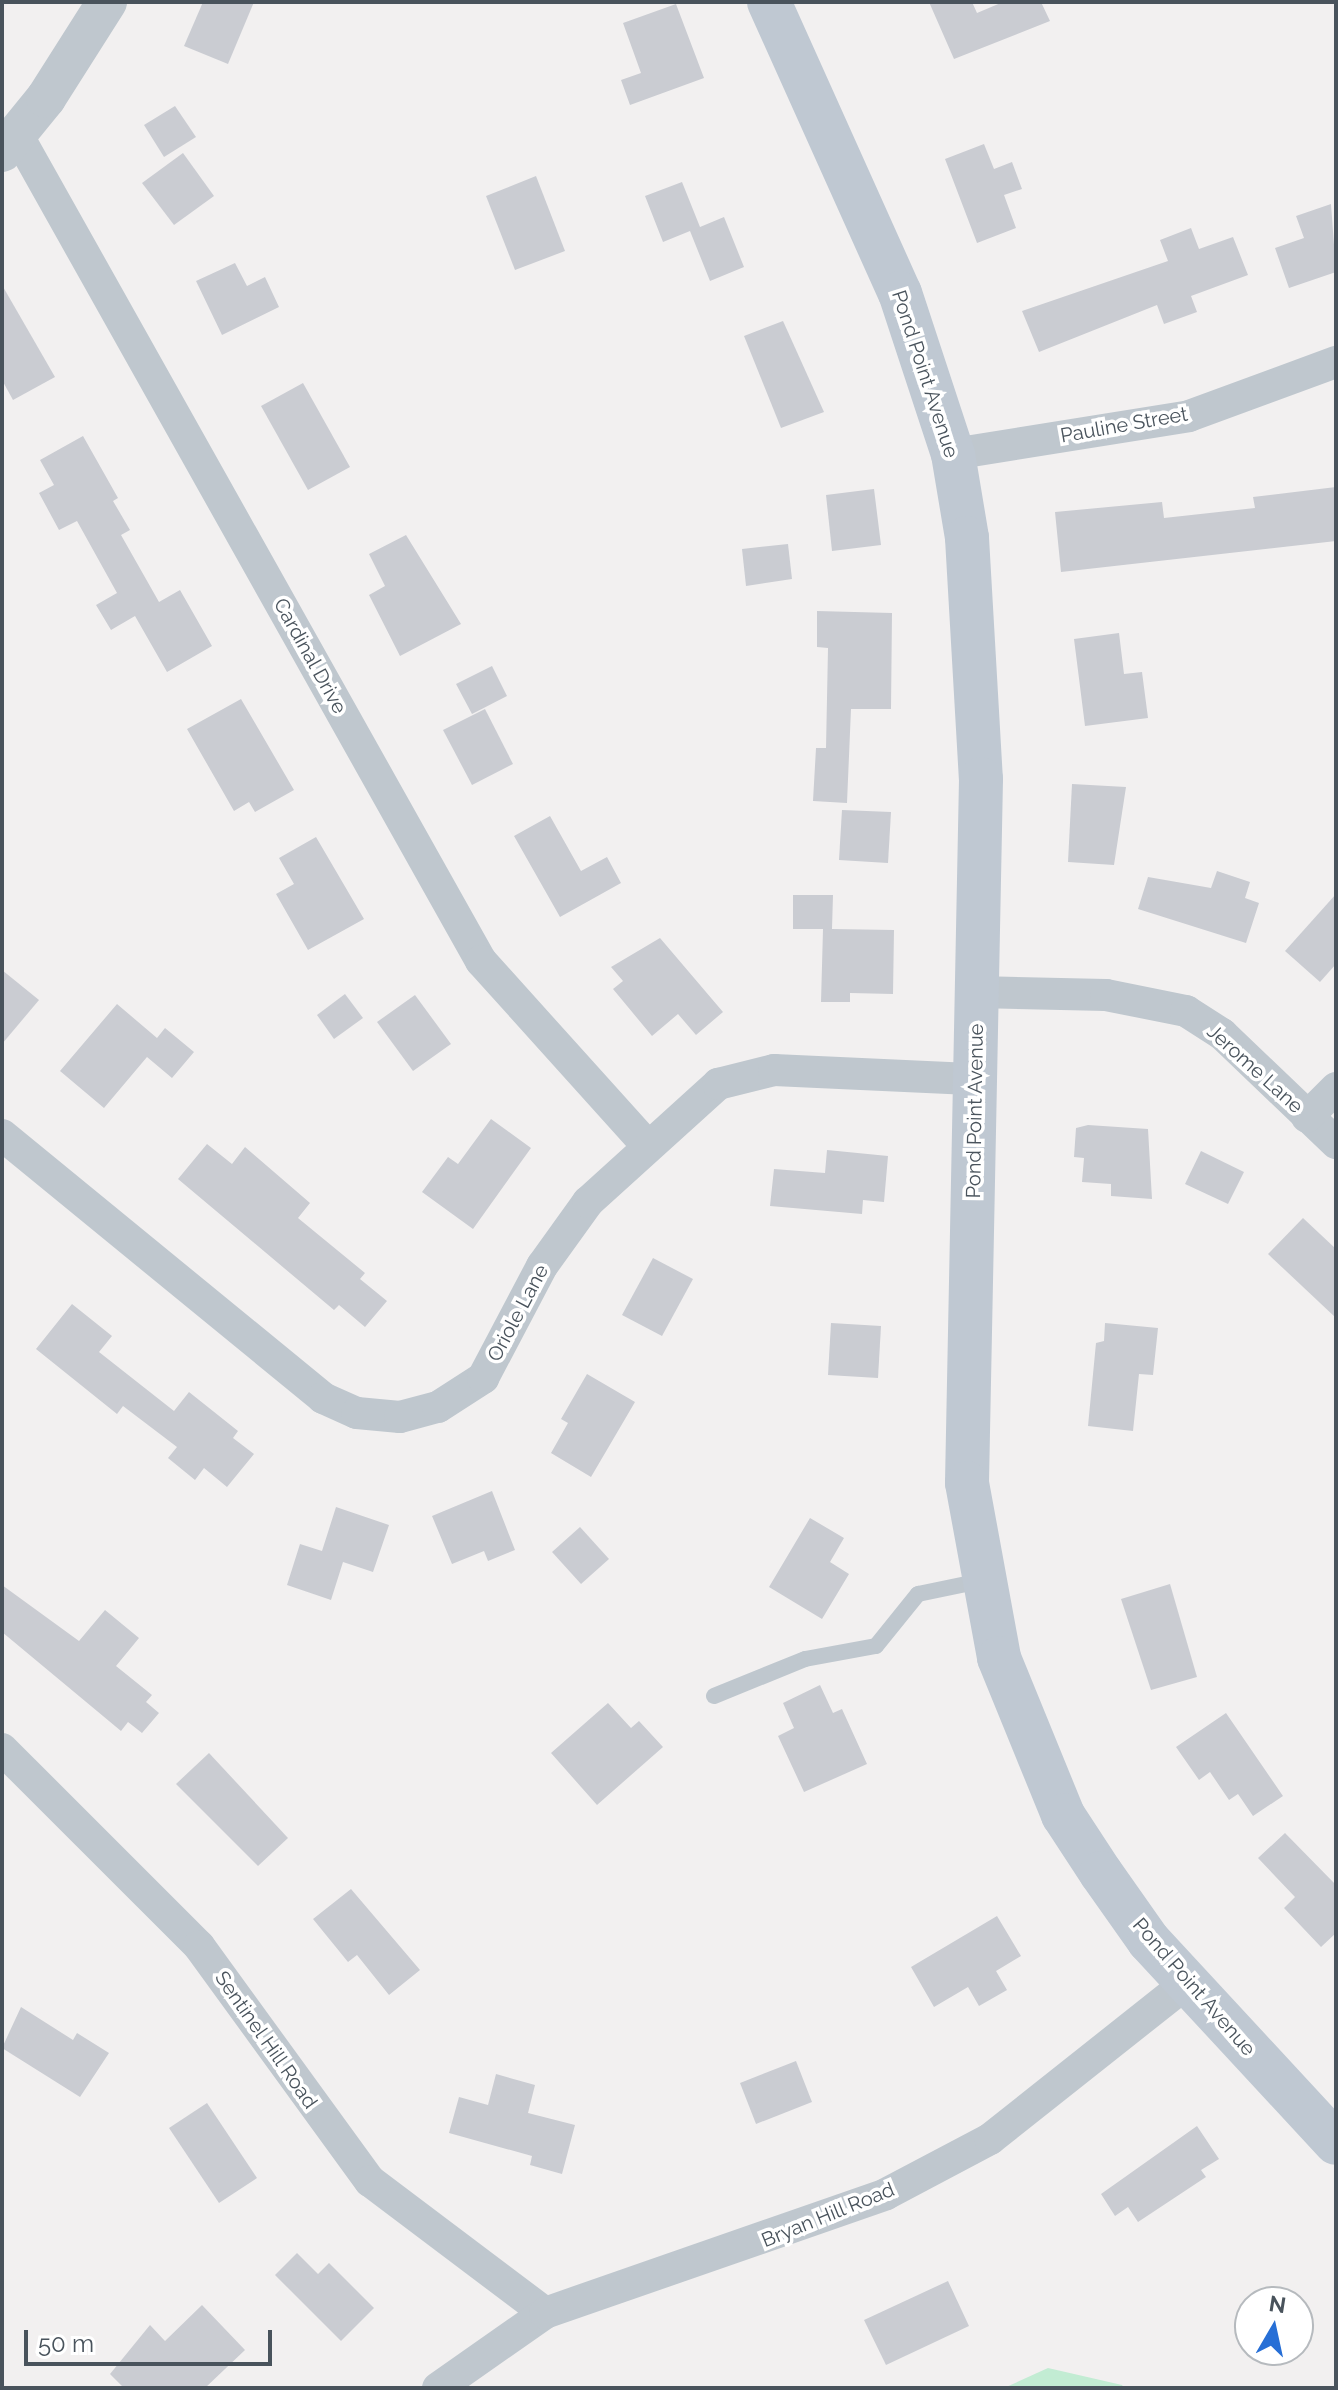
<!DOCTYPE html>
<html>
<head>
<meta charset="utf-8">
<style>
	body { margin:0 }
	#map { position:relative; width:1338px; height:2390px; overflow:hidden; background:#f2f0f0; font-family:Raleway,sans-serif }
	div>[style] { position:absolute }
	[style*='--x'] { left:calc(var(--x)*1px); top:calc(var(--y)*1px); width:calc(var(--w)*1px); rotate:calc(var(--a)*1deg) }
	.green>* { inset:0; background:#c2ecd3 }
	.building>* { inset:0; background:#caccd2 }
	.service>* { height:16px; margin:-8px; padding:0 8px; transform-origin:8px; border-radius:8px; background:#bfc7ce }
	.minor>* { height:32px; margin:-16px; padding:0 16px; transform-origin:16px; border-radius:16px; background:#bfc7ce }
	.tertiary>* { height:40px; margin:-20px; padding:0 20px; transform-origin:20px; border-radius:20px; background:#bfc7ce }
	.secondary>* { height:44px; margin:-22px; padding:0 22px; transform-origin:22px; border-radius:22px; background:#bfc8d2 }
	span { translate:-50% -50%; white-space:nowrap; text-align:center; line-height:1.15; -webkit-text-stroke:7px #fff; paint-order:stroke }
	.street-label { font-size:20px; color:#49535c }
	.frame { position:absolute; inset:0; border:4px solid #49535c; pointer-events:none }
	.north { position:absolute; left:1234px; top:2286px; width:80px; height:80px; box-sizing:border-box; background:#fff; border:2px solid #b6babe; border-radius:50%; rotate:9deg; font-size:22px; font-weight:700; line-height:32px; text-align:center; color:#49535c }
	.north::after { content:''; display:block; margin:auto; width:28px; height:36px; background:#276fd6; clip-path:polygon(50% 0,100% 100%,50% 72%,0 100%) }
	.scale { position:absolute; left:24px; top:2330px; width:248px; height:36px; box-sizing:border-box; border:4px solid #49535c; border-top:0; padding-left:10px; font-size:24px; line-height:28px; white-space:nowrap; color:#49535c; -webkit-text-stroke:6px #fff; paint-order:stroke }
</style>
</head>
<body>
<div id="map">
	<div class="green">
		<div style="clip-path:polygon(1048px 2368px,1122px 2385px,1124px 2388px,1004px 2388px)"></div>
	</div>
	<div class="building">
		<div style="clip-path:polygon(203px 2px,254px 2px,228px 64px,184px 46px)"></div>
		<div style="clip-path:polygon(929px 2px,972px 2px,977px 13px,1003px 2px,1041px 2px,1050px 21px,954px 59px)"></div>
		<div style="clip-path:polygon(676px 4px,704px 78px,630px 105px,621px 80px,641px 73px,623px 23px)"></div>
		<div style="clip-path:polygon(175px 106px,196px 137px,164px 157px,144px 125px)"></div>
		<div style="clip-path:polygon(984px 144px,994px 169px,1012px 162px,1022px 189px,1004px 195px,1016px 228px,977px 243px,945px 159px)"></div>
		<div style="clip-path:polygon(183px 153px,214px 196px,174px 225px,142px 183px)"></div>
		<div style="clip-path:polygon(536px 176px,565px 251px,515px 270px,486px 196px)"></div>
		<div style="clip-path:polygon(682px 182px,700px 227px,724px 217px,744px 267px,710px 281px,690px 231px,663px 242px,645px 196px)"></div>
		<div style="clip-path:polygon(1331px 204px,1336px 272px,1289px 288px,1275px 248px,1304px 238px,1296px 216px)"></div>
		<div style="clip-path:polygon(1191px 228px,1199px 249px,1233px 237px,1248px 275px,1191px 296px,1197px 312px,1164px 324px,1157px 305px,1039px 352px,1022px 311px,1168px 261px,1160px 240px)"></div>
		<div style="clip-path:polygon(235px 263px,247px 286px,265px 277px,279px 307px,222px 335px,196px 281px)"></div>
		<div style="clip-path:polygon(2px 285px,55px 377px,13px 400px,2px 380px)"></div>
		<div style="clip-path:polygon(783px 321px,824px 412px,781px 428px,744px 336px)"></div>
		<div style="clip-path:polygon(303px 383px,350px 467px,308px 490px,261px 406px)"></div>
		<div style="clip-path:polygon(83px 436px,118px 498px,113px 501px,130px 530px,121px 535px,159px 602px,180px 590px,212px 646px,167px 672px,135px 616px,111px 630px,96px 605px,117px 593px,77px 521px,59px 530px,39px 493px,54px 485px,40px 460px)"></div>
		<div style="clip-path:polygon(1336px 487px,1336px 541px,1061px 572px,1055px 512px,1162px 502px,1164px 518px,1255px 508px,1253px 497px)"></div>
		<div style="clip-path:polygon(874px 489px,881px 545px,832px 551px,826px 495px)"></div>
		<div style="clip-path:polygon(406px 535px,461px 624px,400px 656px,369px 595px,385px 586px,369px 554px)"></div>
		<div style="clip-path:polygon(788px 544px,792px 579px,746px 586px,742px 549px)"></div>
		<div style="clip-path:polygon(817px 611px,892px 613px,891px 709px,851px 709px,847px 803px,813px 801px,816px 748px,826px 748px,828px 648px,817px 647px)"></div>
		<div style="clip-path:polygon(1119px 633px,1124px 674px,1142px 672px,1148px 718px,1085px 726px,1074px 639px)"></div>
		<div style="clip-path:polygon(492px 666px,507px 696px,472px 714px,456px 684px)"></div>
		<div style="clip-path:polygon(241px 699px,294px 790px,255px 812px,249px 802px,234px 811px,187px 729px)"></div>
		<div style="clip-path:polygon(485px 709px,513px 764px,472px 785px,443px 730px)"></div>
		<div style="clip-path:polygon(1072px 784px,1126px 787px,1114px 865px,1068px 862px)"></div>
		<div style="clip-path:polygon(842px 810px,891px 812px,888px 863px,839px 860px)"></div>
		<div style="clip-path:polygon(550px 816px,581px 871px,607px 857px,621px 883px,560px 917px,514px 836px)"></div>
		<div style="clip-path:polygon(316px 837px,364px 919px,308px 950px,276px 894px,294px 884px,279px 858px)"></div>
		<div style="clip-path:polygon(1217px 871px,1250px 882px,1245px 898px,1259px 903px,1246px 943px,1138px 909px,1148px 877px,1211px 888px)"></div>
		<div style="clip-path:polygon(1336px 894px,1336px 964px,1320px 982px,1285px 951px)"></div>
		<div style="clip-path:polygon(793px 895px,833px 895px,832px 929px,894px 930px,893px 994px,850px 993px,850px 1002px,821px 1002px,823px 929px,793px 929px)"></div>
		<div style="clip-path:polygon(660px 938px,723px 1012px,696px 1035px,678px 1014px,652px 1036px,613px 989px,623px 981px,611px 967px)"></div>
		<div style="clip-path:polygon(2px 970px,39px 1000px,2px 1044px)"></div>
		<div style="clip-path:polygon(345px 994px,363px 1018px,334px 1039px,317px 1015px)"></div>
		<div style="clip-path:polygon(415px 995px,451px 1044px,413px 1071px,377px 1022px)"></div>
		<div style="clip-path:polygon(117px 1004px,157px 1038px,165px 1028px,194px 1052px,172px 1078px,147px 1057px,104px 1108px,60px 1071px)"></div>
		<div style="clip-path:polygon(491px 1119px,531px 1148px,473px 1229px,422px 1192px,448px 1157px,458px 1164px)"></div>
		<div style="clip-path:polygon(1088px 1125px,1148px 1129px,1152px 1199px,1111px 1196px,1111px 1184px,1082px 1182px,1084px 1158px,1074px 1157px,1076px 1128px)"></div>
		<div style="clip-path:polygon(207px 1144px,232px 1164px,245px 1147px,310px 1203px,298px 1218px,365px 1273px,360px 1279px,387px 1301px,365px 1327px,339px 1305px,334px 1310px,178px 1179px)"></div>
		<div style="clip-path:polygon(827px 1150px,888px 1156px,884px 1202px,863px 1200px,862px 1214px,770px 1206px,774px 1169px,825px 1173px)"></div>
		<div style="clip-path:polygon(1201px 1151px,1244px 1172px,1228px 1204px,1185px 1184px)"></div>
		<div style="clip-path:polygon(1303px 1218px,1336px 1249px,1336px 1318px,1268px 1254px)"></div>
		<div style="clip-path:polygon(653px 1258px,693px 1279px,662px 1336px,622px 1315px)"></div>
		<div style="clip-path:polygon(72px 1304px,112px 1336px,99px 1352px,174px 1411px,189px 1392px,238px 1431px,233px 1438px,254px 1454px,227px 1487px,204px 1468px,195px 1480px,168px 1458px,177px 1447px,123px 1406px,117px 1414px,36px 1349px)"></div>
		<div style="clip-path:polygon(831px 1323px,881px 1326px,878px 1378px,828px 1375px)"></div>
		<div style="clip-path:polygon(1105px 1323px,1158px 1328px,1153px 1375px,1139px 1374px,1133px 1431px,1088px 1426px,1096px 1343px,1104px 1341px)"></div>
		<div style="clip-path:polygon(587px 1374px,635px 1402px,591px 1477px,551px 1453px,568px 1423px,561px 1419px)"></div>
		<div style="clip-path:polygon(492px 1491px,515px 1550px,488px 1561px,484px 1551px,452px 1564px,432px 1516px)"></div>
		<div style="clip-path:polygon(336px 1507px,389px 1525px,373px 1572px,343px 1562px,331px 1600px,287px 1585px,300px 1544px,322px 1551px)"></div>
		<div style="clip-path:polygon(810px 1518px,844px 1538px,830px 1562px,849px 1574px,822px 1619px,769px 1587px)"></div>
		<div style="clip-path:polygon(580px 1527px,609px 1559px,581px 1584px,552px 1552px)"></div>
		<div style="clip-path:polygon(1170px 1584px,1197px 1677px,1151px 1690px,1121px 1599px)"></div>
		<div style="clip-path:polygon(2px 1585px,79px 1641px,105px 1610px,139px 1638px,116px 1666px,152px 1695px,146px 1702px,159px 1713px,142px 1733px,128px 1722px,121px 1731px,2px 1632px)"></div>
		<div style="clip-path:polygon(820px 1685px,833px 1713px,842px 1709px,867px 1764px,804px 1792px,778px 1736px,794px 1728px,783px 1703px)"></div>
		<div style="clip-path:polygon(608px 1703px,631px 1728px,639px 1721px,663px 1747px,597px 1805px,551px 1753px)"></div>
		<div style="clip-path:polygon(1226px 1713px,1283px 1796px,1253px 1816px,1238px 1794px,1229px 1800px,1210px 1772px,1199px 1780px,1176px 1747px)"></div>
		<div style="clip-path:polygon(209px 1753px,288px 1838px,258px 1866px,176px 1784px)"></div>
		<div style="clip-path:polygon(1285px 1833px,1336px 1885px,1336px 1933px,1321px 1947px,1284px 1908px,1295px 1897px,1258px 1858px)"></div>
		<div style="clip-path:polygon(351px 1889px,420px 1970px,389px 1995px,357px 1955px,348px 1962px,313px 1919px)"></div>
		<div style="clip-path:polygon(997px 1916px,1021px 1956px,996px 1971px,1007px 1990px,979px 2006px,968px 1987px,934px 2007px,911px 1967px)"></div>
		<div style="clip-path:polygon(21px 2007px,73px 2040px,77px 2033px,109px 2053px,80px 2097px,2px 2048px)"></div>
		<div style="clip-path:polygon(796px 2061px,812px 2102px,756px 2124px,740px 2083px)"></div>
		<div style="clip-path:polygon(496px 2074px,535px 2085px,528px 2113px,575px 2125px,562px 2174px,530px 2165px,532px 2156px,449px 2133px,459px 2097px,488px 2105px)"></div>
		<div style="clip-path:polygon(207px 2103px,257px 2178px,219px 2203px,169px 2128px)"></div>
		<div style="clip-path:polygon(1197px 2126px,1219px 2159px,1201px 2170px,1206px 2177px,1138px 2222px,1128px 2207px,1115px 2216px,1101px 2194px)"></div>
		<div style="clip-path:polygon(297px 2253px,318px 2274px,329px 2263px,374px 2308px,341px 2341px,275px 2275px)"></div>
		<div style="clip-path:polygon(948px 2281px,969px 2326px,886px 2365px,864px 2320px)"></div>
		<div style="clip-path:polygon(202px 2305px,245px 2350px,205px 2388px,124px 2388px,110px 2374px,150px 2325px,165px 2341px)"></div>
	</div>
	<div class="service">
		<div style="--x:714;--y:1696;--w:98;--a:-22.1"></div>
		<div style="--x:805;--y:1659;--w:72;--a:-10.4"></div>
		<div style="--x:876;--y:1646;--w:67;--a:-51.1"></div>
		<div style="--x:918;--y:1594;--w:64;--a:-11.7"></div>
	</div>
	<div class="minor">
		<div style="--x:18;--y:136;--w:946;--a:60.7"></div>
		<div style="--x:481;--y:961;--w:246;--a:48"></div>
		<div style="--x:953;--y:454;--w:239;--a:-9.1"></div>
		<div style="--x:1189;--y:416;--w:157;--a:-20.2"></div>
		<div style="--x:977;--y:992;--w:129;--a:1.3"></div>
		<div style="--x:1106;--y:995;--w:82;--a:11.3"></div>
		<div style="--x:1186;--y:1011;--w:43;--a:32.6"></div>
		<div style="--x:1222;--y:1034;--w:158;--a:43.7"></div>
		<div style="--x:1307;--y:1117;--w:41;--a:-45"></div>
		<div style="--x:2;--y:1135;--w:415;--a:39.3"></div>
		<div style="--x:323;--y:1398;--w:37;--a:24"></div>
		<div style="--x:357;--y:1413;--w:43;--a:5.3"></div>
		<div style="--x:400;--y:1417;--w:39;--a:-15"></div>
		<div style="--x:438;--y:1407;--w:54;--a:-32.8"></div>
		<div style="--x:483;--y:1378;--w:127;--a:-62.2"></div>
		<div style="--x:542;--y:1266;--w:79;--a:-54.3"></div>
		<div style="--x:588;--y:1202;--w:176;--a:-42.2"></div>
		<div style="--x:718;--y:1084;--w:58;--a:-14"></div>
		<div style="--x:774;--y:1070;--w:202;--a:2.6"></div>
		<div style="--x:2;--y:1749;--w:279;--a:45"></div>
		<div style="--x:199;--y:1946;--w:291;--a:54"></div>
		<div style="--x:370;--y:2181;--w:219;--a:37"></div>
		<div style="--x:438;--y:2388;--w:131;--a:-35"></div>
		<div style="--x:545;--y:2313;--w:361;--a:-19.2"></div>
		<div style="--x:886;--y:2194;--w:118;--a:-27.9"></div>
		<div style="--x:990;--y:2139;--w:251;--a:-38.4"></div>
	</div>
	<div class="tertiary">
		<div style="--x:2;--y:152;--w:70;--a:-50.8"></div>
		<div style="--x:46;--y:98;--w:114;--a:-57.6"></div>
	</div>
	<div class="secondary">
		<div style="--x:769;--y:2;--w:319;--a:65.8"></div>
		<div style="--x:900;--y:293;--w:169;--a:71.8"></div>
		<div style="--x:953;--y:454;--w:85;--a:80.5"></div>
		<div style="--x:967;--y:538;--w:241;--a:86.7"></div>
		<div style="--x:981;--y:779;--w:704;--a:91.14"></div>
		<div style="--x:967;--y:1483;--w:178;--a:79.6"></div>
		<div style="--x:999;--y:1658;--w:170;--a:67.8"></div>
		<div style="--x:1063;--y:1815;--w:69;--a:56.8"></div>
		<div style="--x:1101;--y:1873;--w:83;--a:54.8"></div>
		<div style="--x:1149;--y:1941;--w:275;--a:47.2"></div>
	</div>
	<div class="street-label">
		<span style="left:925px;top:374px;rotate:72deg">Pond Point Avenue</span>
		<span style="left:1124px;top:425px;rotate:-10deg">Pauline Street</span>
		<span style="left:310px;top:656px;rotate:61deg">Cardinal Drive</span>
		<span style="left:1255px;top:1069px;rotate:42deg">Jerome Lane</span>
		<span style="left:975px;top:1111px;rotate:-89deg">Pond Point Avenue</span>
		<span style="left:518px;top:1313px;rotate:-62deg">Oriole Lane</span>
		<span style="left:1194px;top:1987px;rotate:49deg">Pond Point Avenue</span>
		<span style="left:266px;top:2040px;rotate:55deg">Sentinel Hill Road</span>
		<span style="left:828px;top:2215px;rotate:-22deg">Bryan Hill Road</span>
	</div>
	<div class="frame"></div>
	<div class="north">N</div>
	<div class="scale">50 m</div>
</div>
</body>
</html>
